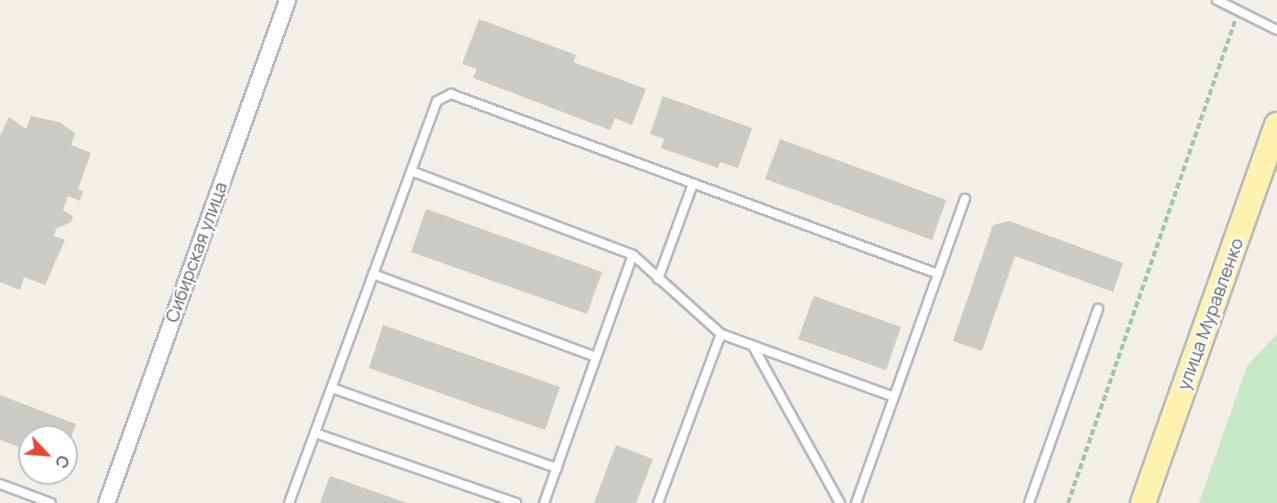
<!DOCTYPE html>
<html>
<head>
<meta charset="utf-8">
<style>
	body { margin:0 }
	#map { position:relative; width:1277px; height:503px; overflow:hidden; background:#f1efe8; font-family:Manrope,sans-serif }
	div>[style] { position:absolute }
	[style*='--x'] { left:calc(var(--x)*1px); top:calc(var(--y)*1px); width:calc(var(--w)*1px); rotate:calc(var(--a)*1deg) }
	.green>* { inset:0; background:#c5e8c5 }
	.building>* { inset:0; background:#cccac5 }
	.path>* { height:4px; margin-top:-2px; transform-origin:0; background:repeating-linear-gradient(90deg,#9cc7a9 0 6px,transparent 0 9px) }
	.roads { filter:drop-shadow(2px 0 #b5b8bc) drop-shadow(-2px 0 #b5b8bc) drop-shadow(0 2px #b5b8bc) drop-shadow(0 -2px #b5b8bc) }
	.lane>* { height:8px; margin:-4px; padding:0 4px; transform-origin:4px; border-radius:4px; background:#fff }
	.street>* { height:15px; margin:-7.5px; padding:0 7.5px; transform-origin:7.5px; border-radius:7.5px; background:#fff }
	.primary>* { height:24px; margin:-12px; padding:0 12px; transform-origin:12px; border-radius:12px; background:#fff2af }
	span { translate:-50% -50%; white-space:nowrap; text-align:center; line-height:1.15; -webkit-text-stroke:4.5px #fff; paint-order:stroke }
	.street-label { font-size:18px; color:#5f6368 }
	.north { position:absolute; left:18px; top:425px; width:60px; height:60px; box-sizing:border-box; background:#fff; border:2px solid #bfc1c3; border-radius:50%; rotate:116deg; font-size:16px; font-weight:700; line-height:24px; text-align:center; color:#5f6368 }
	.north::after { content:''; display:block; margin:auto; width:21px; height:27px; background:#ea4335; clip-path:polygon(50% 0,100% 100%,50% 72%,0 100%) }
</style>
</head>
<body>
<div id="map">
	<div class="green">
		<div style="clip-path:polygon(1277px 334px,1277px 503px,1199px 503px,1247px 366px)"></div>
	</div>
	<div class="building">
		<div style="clip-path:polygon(479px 19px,576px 55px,573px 62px,646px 89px,632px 125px,615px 118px,610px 130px,473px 78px,477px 69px,462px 64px)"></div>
		<div style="clip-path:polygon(663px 96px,752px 128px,738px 168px,720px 162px,718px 168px,661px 148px,664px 139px,650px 134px)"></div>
		<div style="clip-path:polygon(31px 116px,59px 122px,75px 133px,71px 145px,91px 153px,78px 189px,83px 191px,80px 201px,68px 196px,63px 210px,73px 216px,71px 222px,56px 229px,54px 236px,65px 240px,45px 285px,24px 277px,20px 290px,0 282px,0 136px,9px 117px,26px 129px)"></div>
		<div style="clip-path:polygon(780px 139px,946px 200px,932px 240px,765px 179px)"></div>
		<div style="clip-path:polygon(426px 209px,602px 272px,587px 314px,411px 252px)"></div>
		<div style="clip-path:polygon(1009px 221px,1123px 263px,1113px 292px,1015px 256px,982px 351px,953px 341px,993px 225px)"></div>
		<div style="clip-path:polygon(814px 296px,901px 327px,886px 370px,798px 339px)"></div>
		<div style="clip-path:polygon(383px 325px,560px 387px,545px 430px,369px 368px)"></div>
		<div style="clip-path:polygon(0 395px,76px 424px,66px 451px,66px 437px,30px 437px,30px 451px,0 440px)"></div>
		<div style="clip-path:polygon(616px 445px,653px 459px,636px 503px,594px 503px)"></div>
		<div style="clip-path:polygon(330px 476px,407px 503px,320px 503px)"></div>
	</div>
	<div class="path">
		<div style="--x:1068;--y:503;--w:510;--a:-70.89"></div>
	</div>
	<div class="roads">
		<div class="lane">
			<div style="--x:1217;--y:0;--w:67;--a:26.6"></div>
			<div style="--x:411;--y:171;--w:237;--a:20.7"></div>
			<div style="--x:373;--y:274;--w:238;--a:20.4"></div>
			<div style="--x:658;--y:279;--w:101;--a:-69.8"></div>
			<div style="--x:754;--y:348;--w:177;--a:61"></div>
			<div style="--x:332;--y:388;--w:239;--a:19.6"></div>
			<div style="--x:315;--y:433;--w:213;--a:19.2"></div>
			<div style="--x:0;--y:484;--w:54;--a:20.4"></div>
			<div style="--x:289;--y:503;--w:428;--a:-69.8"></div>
			<div style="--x:437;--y:101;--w:16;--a:-27"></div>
			<div style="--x:451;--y:94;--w:519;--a:20.28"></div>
			<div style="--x:544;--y:503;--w:263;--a:-70.3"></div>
			<div style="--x:633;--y:255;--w:118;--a:41.9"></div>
			<div style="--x:721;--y:334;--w:184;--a:20"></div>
			<div style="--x:658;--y:503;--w:180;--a:-69.6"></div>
			<div style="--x:856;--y:503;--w:323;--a:-70.3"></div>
			<div style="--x:1029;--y:503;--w:206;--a:-70.4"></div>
		</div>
		<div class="street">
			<div style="--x:106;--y:503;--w:535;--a:-70.21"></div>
		</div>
		<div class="primary">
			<div style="--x:1143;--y:503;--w:401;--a:-70.5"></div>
		</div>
	</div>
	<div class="street-label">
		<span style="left:196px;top:252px;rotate:-70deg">Сибирская улица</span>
		<span style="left:1210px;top:314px;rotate:-70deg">улица Муравленко</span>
	</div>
	<div class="north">С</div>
</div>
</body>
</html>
